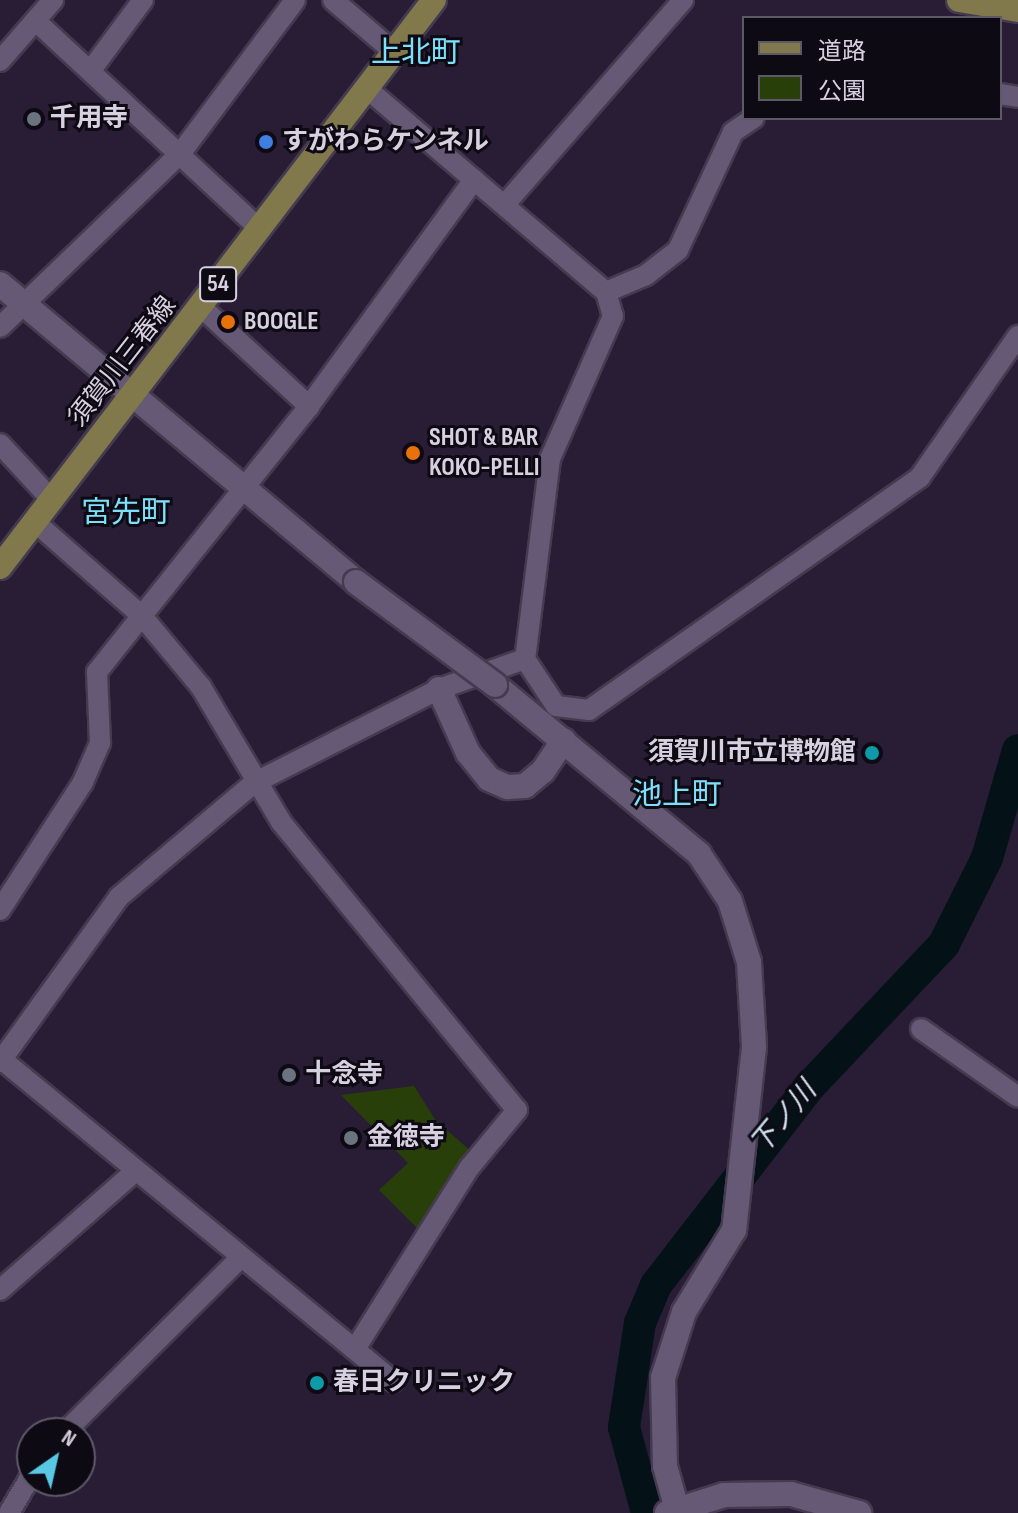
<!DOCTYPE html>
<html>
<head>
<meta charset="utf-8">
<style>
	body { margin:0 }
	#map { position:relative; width:1018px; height:1513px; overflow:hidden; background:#281d35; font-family:"Sofia Sans Condensed","Noto Sans JP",sans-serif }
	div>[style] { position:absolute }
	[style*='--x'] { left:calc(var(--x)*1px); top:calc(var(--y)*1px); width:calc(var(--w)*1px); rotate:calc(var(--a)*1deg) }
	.green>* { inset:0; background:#293f09 }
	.river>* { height:32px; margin:-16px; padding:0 16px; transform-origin:16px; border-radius:16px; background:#041218 }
	.roads { filter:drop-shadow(2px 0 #443b4f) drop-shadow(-2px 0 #443b4f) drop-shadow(0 2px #443b4f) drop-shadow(0 -2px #443b4f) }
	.street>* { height:20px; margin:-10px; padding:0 10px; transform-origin:10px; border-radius:10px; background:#655975 }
	.secondary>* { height:24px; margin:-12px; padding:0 12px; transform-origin:12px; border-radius:12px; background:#655975 }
	.primary>* { height:24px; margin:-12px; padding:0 12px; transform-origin:12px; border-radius:12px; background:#81794c }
	.bridges { filter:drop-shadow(2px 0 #443b4f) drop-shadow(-2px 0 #443b4f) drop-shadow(0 2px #443b4f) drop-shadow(0 -2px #443b4f) }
	.secondary-bridge>* { height:24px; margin:-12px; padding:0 12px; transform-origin:12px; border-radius:12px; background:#655975 }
	.dots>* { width:22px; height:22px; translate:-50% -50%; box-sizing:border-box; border:4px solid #0e0a14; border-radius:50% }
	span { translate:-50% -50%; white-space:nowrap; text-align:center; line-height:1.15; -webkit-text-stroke:6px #0e0a14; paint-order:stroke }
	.shield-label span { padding:2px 6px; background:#0e0a14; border:2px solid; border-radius:6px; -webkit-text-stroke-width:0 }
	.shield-label { font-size:24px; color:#d7d0e0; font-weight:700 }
	.poi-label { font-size:26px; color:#d7d0e0; font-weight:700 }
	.left { translate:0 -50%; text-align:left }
	.right { translate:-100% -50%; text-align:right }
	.street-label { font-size:26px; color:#d7d0e0 }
	.water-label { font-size:28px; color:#cde6f2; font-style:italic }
	.quarter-label { font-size:30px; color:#7de0fb }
	.legend { position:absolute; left:742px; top:16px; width:260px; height:104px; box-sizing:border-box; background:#0e0a14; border:2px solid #5e5966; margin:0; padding:10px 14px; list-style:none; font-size:24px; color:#d7d0e0 }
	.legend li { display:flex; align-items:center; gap:16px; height:40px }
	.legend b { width:40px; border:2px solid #5e5966 }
	.north { position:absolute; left:16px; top:1417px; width:80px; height:80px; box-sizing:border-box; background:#0e0a14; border:2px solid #5e5966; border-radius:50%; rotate:34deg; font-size:22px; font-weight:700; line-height:32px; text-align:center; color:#d7d0e0 }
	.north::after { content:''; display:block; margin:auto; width:28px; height:36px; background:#59c8e5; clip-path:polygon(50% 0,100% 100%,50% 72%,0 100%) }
</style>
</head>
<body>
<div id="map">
	<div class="green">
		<div style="clip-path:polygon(414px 1086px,436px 1121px,478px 1157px,420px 1231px,379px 1190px,408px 1163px,341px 1095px)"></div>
	</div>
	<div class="river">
		<div style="--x:647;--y:1513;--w:89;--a:-105"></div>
		<div style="--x:624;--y:1427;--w:105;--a:-81.3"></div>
		<div style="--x:640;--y:1323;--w:41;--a:-67.2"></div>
		<div style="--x:656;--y:1285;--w:249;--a:-52.3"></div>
		<div style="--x:808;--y:1088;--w:198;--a:-46.6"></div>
		<div style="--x:944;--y:944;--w:96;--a:-63.4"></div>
		<div style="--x:987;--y:858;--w:112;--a:-74"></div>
	</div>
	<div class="roads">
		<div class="street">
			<div style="--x:333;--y:0;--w:79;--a:40.4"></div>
			<div style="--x:38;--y:23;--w:303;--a:42.9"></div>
			<div style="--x:0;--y:61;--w:81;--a:-49"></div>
			<div style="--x:91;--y:70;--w:87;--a:-53.4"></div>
			<div style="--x:365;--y:87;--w:316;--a:40.4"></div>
			<div style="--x:606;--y:292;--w:25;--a:74"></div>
			<div style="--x:613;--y:316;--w:156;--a:113.8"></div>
			<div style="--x:550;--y:459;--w:202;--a:97.1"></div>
			<div style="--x:525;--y:659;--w:56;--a:56.6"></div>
			<div style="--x:556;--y:706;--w:33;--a:7"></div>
			<div style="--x:589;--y:710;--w:405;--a:-35.1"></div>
			<div style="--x:920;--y:477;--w:172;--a:-55.2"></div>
			<div style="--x:1000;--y:94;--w:18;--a:9"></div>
			<div style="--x:507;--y:202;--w:268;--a:-48.9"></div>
			<div style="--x:606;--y:292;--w:43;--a:-23"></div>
			<div style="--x:646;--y:275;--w:41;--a:-38"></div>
			<div style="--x:678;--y:250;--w:130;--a:-65"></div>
			<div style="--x:733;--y:132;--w:25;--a:-34"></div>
			<div style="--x:201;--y:307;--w:147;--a:42.5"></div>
			<div style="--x:0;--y:327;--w:250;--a:-43.9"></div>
			<div style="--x:180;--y:154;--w:192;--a:-53.2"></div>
			<div style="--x:0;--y:444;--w:75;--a:47.2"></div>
			<div style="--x:34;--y:521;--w:144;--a:41.3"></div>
			<div style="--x:142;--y:616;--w:92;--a:50.3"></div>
			<div style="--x:201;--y:687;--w:157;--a:59.3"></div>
			<div style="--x:281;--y:822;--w:372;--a:50.7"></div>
			<div style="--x:517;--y:1110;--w:75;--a:129.6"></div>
			<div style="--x:469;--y:1168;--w:214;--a:122.2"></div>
			<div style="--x:0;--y:910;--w:153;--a:-57"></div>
			<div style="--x:83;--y:782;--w:43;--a:-66.4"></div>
			<div style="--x:100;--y:743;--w:71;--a:-92.4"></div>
			<div style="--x:97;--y:672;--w:340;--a:-51.4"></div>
			<div style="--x:309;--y:406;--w:280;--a:-53.9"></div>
			<div style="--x:921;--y:1029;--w:118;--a:35"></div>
			<div style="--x:0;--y:1058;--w:509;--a:39.42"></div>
			<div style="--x:0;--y:1062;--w:203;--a:-54.2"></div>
			<div style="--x:119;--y:897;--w:177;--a:-40.2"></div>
			<div style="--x:254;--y:783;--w:208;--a:-26.9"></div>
			<div style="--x:439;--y:689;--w:91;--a:-19.2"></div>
			<div style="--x:0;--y:1290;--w:177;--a:-41.3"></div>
			<div style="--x:64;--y:1433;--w:248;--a:-44.8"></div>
			<div style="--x:9;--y:1513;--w:45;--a:-59.5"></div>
		</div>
		<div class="secondary">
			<div style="--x:0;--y:284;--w:464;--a:39.9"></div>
			<div style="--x:495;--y:685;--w:265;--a:39.6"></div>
			<div style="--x:699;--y:854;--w:56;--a:56.6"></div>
			<div style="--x:730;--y:901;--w:64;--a:72.7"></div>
			<div style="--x:749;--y:962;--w:85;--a:86.6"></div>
			<div style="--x:754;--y:1047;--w:184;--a:96.2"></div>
			<div style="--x:734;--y:1230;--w:96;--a:121.4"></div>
			<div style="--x:684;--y:1312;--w:69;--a:107.7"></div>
			<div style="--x:663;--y:1378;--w:88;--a:88.7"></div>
			<div style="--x:665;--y:1466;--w:49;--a:74.5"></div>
			<div style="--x:439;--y:689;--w:70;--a:65.6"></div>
			<div style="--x:468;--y:753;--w:33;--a:51"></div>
			<div style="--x:489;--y:779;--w:20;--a:24"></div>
			<div style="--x:507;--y:787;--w:18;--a:-3"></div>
			<div style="--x:525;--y:786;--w:23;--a:-40"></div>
			<div style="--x:543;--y:771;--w:37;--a:-56"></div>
			<div style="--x:667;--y:1513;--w:60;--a:-17.5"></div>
			<div style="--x:724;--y:1495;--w:67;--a:-0.9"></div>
			<div style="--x:791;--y:1494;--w:71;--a:15.6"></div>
		</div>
		<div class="primary">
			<div style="--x:959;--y:0;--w:60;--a:9.6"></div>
			<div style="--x:0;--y:567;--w:714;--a:-52.57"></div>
		</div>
	</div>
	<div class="bridges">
		<div class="secondary-bridge">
			<div style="--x:356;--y:582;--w:173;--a:36.5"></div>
		</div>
	</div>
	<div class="dots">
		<div style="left:34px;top:119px;background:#6b7280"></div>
		<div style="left:266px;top:142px;background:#3f7fe0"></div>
		<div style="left:228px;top:322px;background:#e8710a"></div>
		<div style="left:413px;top:453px;background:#e8710a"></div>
		<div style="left:872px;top:753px;background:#0f9aa8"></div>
		<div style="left:289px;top:1075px;background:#6b7280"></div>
		<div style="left:351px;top:1138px;background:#6b7280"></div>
		<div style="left:317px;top:1383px;background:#0f9aa8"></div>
	</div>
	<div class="shield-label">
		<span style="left:218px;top:284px">54</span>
	</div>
	<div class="poi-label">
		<span class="left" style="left:50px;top:119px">千用寺</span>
		<span class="left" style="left:282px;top:142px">すがわらケンネル</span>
		<span class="left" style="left:244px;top:322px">BOOGLE</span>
		<span class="left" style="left:429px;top:453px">SHOT &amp; BAR<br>KOKO-PELLI</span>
		<span class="right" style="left:856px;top:753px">須賀川市立博物館</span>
		<span class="left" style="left:305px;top:1075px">十念寺</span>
		<span class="left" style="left:367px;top:1138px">金徳寺</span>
		<span class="left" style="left:333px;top:1383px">春日クリニック</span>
	</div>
	<div class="street-label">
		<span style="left:123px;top:362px;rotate:-52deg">須賀川三春線</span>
	</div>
	<div class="water-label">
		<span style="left:784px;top:1118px;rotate:-50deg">下ノ川</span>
	</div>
	<div class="quarter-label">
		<span style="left:416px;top:53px">上北町</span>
		<span style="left:126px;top:513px">宮先町</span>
		<span style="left:677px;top:795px">池上町</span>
	</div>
	<ul class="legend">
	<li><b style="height:10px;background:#81794c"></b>道路</li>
	<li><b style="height:22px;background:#293f09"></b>公園</li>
	</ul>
	<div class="north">N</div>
</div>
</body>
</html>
